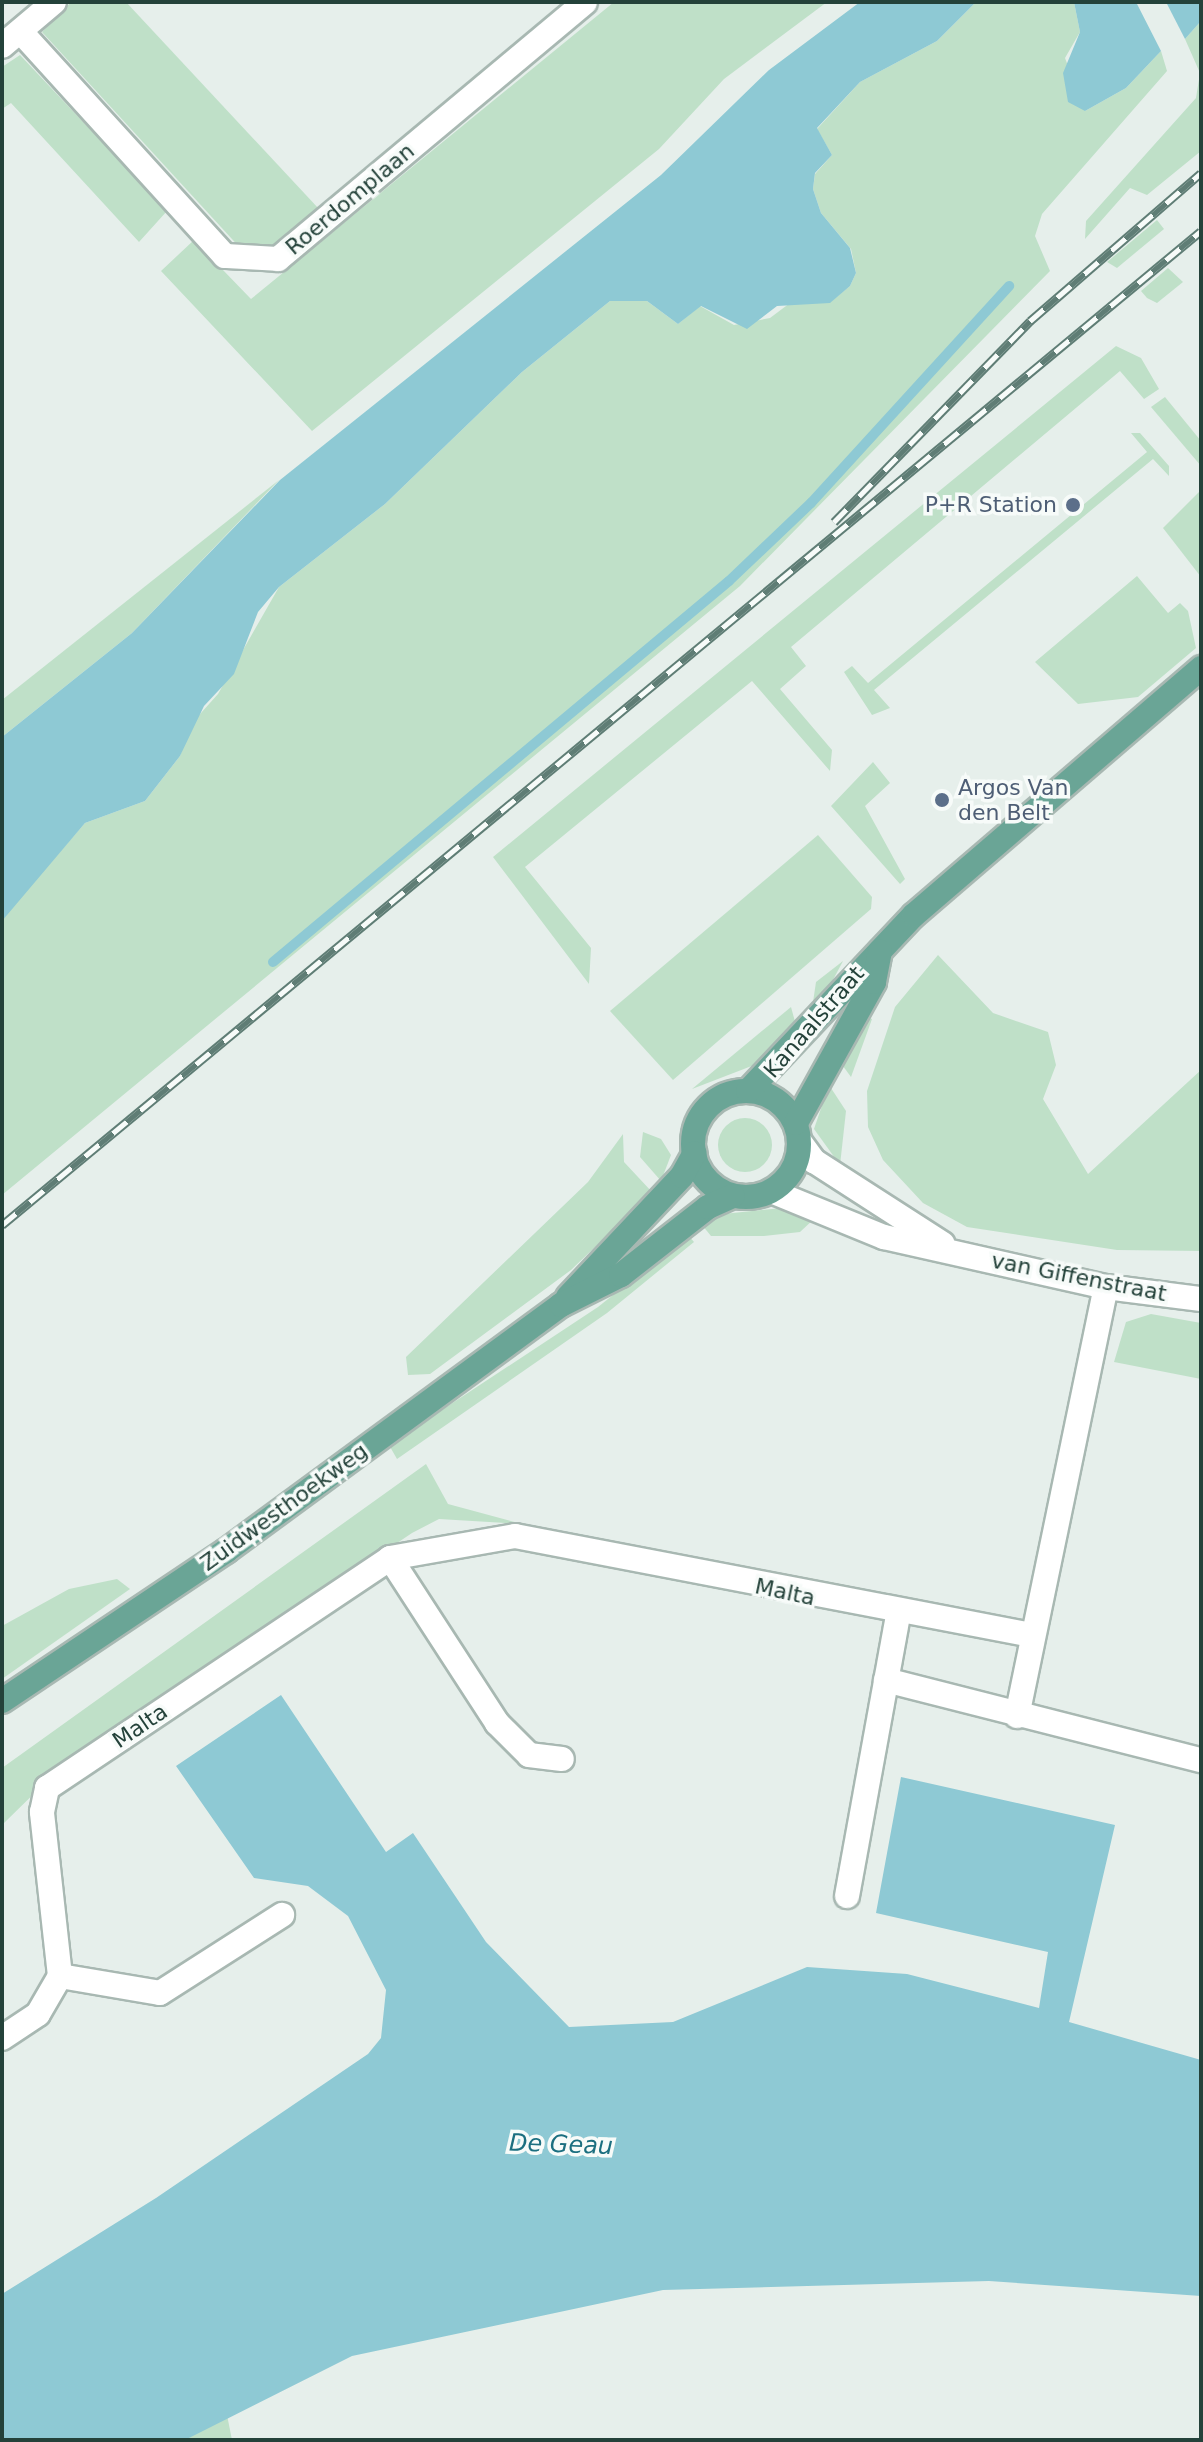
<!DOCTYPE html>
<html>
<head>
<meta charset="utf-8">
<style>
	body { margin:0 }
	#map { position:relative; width:1203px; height:2442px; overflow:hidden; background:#e6efeb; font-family:"DejaVu Sans",sans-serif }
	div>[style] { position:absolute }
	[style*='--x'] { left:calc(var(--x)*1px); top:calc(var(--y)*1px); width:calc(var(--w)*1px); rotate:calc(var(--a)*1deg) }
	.green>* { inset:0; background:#bfe0c8 }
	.round { border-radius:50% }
	.water>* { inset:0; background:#8ec9d4 }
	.stream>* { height:10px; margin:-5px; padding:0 5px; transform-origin:5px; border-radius:5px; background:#8ec9d4 }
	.roads { filter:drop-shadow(2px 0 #a8b8b2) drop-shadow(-2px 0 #a8b8b2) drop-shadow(0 2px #a8b8b2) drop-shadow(0 -2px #a8b8b2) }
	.minor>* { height:24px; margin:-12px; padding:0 12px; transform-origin:12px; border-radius:12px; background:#fff }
	.major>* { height:24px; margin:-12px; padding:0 12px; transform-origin:12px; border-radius:12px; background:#6aa596 }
	.major>.ring { margin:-12px; padding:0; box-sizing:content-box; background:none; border:24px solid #6aa596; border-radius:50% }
	.rail>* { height:9px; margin-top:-4.5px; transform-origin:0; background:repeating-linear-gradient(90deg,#f7fbf9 0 18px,#5f7d75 0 36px); box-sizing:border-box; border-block:2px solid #5f7d75 }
	.dots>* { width:22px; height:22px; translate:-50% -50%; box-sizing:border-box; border:4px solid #f7fbf9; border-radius:50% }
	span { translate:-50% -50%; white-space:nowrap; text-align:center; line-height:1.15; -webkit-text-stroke:7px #f7fbf9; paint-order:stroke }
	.street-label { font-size:22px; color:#24423a }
	.service-label { font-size:22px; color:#4e5e75 }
	.right { translate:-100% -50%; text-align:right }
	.left { translate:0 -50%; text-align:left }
	.water-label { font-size:24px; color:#1c6f80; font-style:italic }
	.frame { position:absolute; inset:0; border:4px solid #24423a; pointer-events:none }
</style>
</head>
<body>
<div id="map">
	<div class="green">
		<div style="clip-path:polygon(71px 2px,126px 2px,319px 209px,254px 263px,42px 32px)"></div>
		<div style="clip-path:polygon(614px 2px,827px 2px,724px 79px,659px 149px,312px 431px,161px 271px,194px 240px,251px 299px)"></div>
		<div style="clip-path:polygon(976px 2px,1074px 2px,1080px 32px,1065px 58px,1085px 111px,1126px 88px,1161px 51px,1167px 71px,1042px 214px,1035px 236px,1050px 271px,740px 586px,2px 1195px,2px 921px,16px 902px,85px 823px,145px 801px,180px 756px,192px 723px,218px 694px,279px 587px,385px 504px,522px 372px,610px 301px,647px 301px,678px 324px,700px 306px,734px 325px,770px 318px,790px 303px,829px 303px,850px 286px,856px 273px,851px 249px,821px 213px,813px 189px,815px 174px,832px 155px,817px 129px,860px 82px,937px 41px)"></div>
		<div style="clip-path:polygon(1201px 21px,1201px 151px,1147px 195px,1130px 188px,1085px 239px,1086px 221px,1196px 98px,1200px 73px,1185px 39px)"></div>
		<div style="clip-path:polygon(20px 55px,167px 211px,139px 242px,11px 103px,2px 109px,2px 67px)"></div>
		<div style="clip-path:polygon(1157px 220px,1164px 229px,1117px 268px,1107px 262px)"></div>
		<div style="clip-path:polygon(1168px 268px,1183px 282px,1157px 303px,1147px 298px,1141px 291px)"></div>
		<div style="clip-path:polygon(1116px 346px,1141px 358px,1159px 389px,1144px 399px,1120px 371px,791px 647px,806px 666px,780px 689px,832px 750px,830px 771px,752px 681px,525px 867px,591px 948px,589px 984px,493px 857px)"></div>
		<div style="clip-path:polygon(1165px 397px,1201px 441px,1201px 466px,1151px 407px)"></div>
		<div style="clip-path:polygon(1131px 433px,1140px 433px,1169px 466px,1169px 476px,1153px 459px,874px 690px,890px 708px,872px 715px,844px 672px,852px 666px,868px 683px,1147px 452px)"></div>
		<div style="clip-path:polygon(279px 480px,132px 633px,2px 737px,2px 700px)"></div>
		<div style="clip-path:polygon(1201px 490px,1201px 577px,1163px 528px)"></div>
		<div style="clip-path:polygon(1137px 576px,1168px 613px,1180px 603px,1188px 611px,1196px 648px,1138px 697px,1078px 704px,1035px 662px)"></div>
		<div style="clip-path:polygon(873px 762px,890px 783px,865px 806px,905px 879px,900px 884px,831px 806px)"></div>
		<div style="clip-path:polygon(818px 835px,872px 897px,871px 909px,673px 1080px,610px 1011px)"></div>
		<div style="clip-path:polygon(938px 955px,993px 1013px,1048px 1032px,1056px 1065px,1043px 1099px,1088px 1174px,1201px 1070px,1201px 1251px,1117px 1250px,967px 1227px,923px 1203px,883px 1160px,868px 1127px,867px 1091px,895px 1007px)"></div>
		<div style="clip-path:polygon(843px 961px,826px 993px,812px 1009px,816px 982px)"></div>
		<div style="clip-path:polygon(791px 1007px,797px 1029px,762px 1062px,692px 1089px)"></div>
		<div style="clip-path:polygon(867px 1017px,872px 1019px,851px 1077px,840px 1062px)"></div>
		<div style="clip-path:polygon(829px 1085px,846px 1111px,840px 1165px,814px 1129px)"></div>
		<div class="round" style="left:718px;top:1118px;width:54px;height:54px"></div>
		<div style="clip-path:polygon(643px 1132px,661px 1139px,671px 1155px,661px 1181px,640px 1157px)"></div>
		<div style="clip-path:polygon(623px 1134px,624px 1162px,652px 1192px,571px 1270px,430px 1374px,408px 1375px,406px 1357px,588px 1182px)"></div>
		<div style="clip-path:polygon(782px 1208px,815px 1218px,800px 1232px,764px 1236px,711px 1236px,702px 1225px,723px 1214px)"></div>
		<div style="clip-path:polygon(688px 1235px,694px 1242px,607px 1313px,397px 1459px,389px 1445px,598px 1307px)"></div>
		<div style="clip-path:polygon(1151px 1314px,1201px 1323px,1201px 1379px,1114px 1362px,1126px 1322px)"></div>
		<div style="clip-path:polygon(426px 1464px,448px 1504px,522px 1524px,439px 1519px,412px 1533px,54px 1774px,2px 1825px,2px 1768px)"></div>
		<div style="clip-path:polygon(117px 1579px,130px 1589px,2px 1679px,2px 1626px,69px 1589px)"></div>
		<div style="clip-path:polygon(227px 2415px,232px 2440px,185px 2440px)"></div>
	</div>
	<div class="water">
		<div style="clip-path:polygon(860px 2px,976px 2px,937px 41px,860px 82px,817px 128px,832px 155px,815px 173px,813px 189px,821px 213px,850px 248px,856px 273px,850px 286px,830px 303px,777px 306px,747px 329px,701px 306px,678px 324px,647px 301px,610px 301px,522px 372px,385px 504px,279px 587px,258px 612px,234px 674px,204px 706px,180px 756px,145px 801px,85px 823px,2px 921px,2px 737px,132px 633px,280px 480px,661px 175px,769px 70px)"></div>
		<div style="clip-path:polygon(1074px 2px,1136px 2px,1161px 51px,1126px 88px,1085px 111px,1068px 102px,1063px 73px,1080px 32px)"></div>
		<div style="clip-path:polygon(1166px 2px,1201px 2px,1201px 21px,1185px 39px)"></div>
		<div style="clip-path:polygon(281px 1695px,386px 1852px,413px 1833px,486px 1942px,569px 2027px,673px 2022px,807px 1967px,907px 1974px,1039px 2008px,1048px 1952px,876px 1913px,901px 1777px,1115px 1825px,1069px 2022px,1201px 2060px,1201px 2296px,989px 2281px,663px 2290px,352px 2356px,185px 2440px,2px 2440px,2px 2294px,156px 2198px,368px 2054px,381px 2038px,386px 1990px,348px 1916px,308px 1886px,254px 1878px,176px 1766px)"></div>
	</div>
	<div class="stream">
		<div style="--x:273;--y:962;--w:594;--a:-39.88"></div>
		<div style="--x:729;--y:581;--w:113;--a:-43.6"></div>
		<div style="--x:811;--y:503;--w:294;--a:-47.6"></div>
	</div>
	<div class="roads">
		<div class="minor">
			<div style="--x:21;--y:32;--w:303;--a:47.7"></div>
			<div style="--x:225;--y:256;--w:53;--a:3.2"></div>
			<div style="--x:278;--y:259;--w:400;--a:-39.9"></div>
			<div style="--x:2;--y:46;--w:68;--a:-40.2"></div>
			<div style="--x:800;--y:1142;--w:24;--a:54"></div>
			<div style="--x:814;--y:1161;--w:153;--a:32.8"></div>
			<div style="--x:771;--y:1191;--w:122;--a:22.2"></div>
			<div style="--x:884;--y:1237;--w:228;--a:12.7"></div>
			<div style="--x:1106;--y:1287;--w:96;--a:7.2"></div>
			<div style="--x:390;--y:1558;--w:197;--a:57"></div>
			<div style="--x:497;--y:1723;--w:45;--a:45"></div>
			<div style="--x:529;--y:1755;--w:33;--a:7"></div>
			<div style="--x:886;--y:1680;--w:325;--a:14.3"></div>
			<div style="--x:1017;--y:1716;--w:438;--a:-78.3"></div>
			<div style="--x:847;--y:1896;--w:286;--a:-79.7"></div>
			<div style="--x:60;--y:1976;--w:101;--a:9.6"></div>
			<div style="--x:160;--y:1993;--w:145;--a:-32.6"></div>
			<div style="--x:2;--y:2038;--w:43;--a:-33.7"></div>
			<div style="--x:38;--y:2014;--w:44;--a:-59.9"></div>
			<div style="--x:60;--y:1976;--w:165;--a:-96.3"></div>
			<div style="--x:42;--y:1812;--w:25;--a:-78"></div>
			<div style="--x:47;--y:1788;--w:413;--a:-33.8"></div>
			<div style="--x:390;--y:1558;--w:127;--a:-10"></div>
			<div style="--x:515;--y:1536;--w:526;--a:10.84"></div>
		</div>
		<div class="major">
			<div class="ring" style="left:693px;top:1091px;width:82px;height:82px"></div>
			<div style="--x:748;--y:1091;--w:242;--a:-46.7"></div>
			<div style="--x:914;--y:915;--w:379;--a:-40.7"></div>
			<div style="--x:796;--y:1123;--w:161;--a:-61"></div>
			<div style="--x:874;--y:982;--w:31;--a:-79"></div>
			<div style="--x:568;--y:1297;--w:166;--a:-46.7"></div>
			<div style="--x:682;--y:1176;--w:26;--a:-61"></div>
			<div style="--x:2;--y:1701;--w:270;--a:-33.8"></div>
			<div style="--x:226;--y:1551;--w:416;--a:-36.3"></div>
			<div style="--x:561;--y:1305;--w:67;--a:-26.6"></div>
			<div style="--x:621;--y:1275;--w:110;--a:-38"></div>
			<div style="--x:708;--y:1207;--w:27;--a:-24"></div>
		</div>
	</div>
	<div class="rail">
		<div style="--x:834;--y:522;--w:281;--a:-45.7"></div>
		<div style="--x:1030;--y:321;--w:226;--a:-40.9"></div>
		<div style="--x:2;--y:1225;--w:1557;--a:-39.66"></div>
	</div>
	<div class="dots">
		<div style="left:1073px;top:505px;background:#5c6f8a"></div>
		<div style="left:942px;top:800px;background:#5c6f8a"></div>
	</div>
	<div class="street-label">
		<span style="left:350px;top:199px;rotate:-40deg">Roerdomplaan</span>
		<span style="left:814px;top:1022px;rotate:-49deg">Kanaalstraat</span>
		<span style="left:1079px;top:1277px;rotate:11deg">van Giffenstraat</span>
		<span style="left:284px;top:1507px;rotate:-36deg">Zuidwesthoekweg</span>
		<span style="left:785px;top:1592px;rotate:12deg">Malta</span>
		<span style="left:140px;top:1726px;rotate:-34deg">Malta</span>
	</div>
	<div class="service-label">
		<span class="right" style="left:1057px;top:505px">P+R Station</span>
		<span class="left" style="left:958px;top:800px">Argos Van<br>den Belt</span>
	</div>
	<div class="water-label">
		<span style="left:561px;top:2145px;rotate:2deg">De Geau</span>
	</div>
	<div class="frame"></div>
</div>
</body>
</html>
